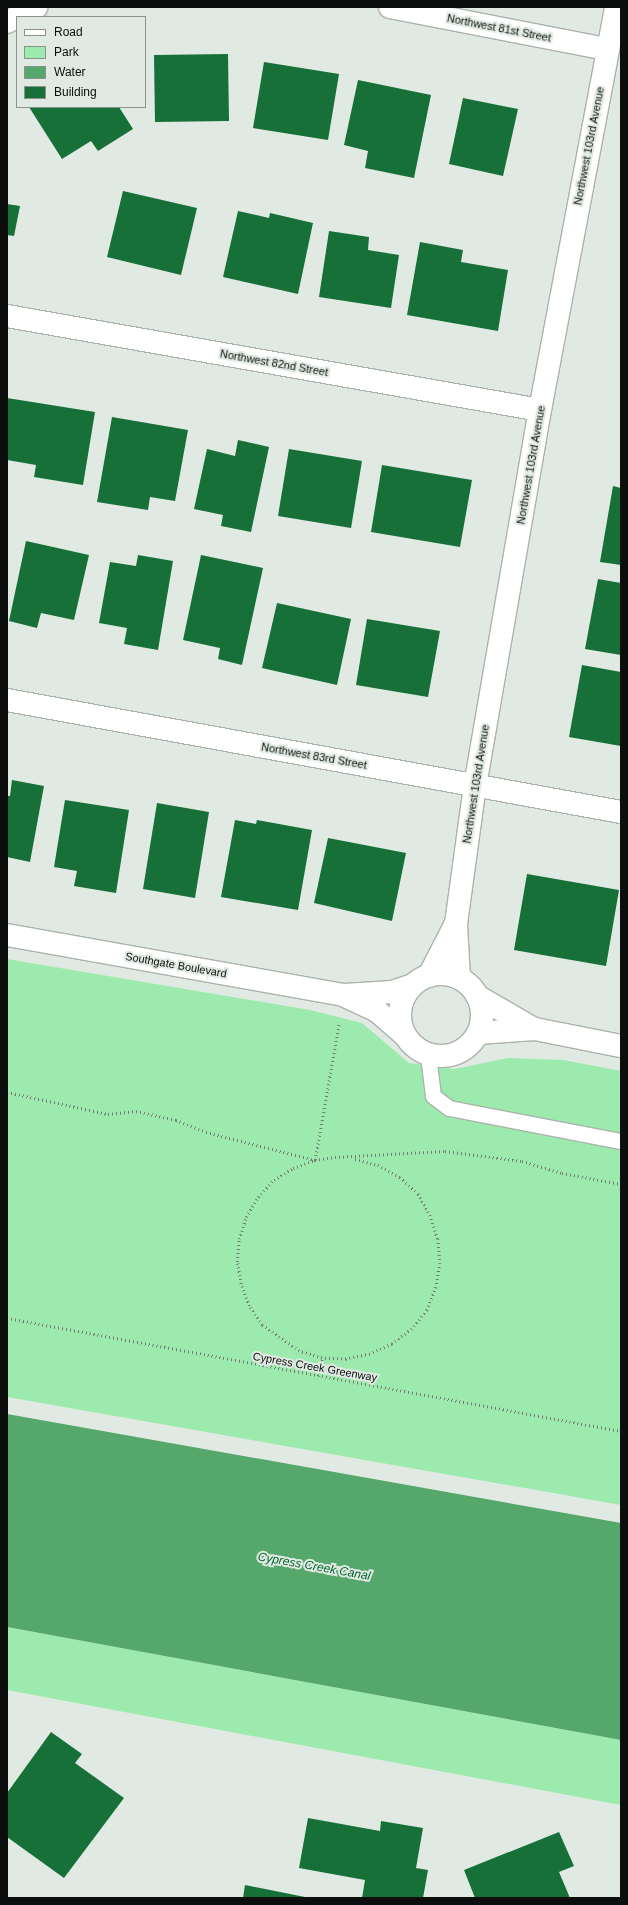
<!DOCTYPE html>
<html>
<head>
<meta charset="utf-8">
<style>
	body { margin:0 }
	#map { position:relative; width:628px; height:1905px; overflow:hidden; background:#e0eae2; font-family:Helvetica,sans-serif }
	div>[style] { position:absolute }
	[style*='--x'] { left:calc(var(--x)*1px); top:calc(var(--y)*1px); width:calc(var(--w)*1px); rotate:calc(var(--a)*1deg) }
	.green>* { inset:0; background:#9ceaae }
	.water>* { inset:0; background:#55a76b }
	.building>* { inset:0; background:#167038 }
	.path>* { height:2.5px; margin-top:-1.25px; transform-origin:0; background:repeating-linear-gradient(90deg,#757c77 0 1px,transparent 0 4px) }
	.roads { filter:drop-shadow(1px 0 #aab3ab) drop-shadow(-1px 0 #aab3ab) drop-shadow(0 1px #aab3ab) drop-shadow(0 -1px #aab3ab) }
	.service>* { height:15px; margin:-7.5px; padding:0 7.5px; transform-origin:7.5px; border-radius:7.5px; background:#fff }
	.minor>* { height:22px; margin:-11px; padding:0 11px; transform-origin:11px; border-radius:11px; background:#fff }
	.tertiary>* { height:22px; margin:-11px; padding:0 11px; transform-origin:11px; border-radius:11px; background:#fff }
	.tertiary>.ring { margin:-11px; padding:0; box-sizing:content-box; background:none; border:22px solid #fff; border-radius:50% }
	span { translate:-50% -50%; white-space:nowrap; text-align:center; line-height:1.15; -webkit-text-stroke:4px #e0eae2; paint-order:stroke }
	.street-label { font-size:11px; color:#0b0e0c }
	.water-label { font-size:12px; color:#00642c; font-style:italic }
	.frame { position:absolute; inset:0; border:8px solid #0b0e0c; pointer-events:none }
	.legend { position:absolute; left:16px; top:16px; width:130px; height:92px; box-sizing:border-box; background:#e0eae2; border:1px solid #8b928c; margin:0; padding:5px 7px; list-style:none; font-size:12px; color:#0b0e0c }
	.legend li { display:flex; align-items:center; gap:8px; height:20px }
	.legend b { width:20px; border:1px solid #8b928c }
</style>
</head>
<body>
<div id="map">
	<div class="green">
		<div style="clip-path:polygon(7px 959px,310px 1010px,362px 1023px,409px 1063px,455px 1069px,508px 1058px,563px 1060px,621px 1071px,621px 1505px,7px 1397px)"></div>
		<div style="clip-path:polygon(7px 1627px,621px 1740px,621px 1805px,7px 1690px)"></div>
	</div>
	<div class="water">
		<div style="clip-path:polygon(7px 1414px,621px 1523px,621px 1740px,7px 1627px)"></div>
	</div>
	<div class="building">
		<div style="clip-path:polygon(228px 54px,229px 121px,155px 122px,154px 55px)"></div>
		<div style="clip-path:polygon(264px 62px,339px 74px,328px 140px,253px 128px)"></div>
		<div style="clip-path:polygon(358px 80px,431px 95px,414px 178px,365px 168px,368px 151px,344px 145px)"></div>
		<div style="clip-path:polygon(463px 98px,518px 109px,503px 176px,449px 164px)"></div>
		<div style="clip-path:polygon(29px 107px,119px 107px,133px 129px,98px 151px,91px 141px,62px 159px)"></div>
		<div style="clip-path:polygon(123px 191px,197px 208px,181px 275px,107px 257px)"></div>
		<div style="clip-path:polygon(7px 204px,20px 206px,14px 236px,7px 235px)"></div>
		<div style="clip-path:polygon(238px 211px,269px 218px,270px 213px,313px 223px,298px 294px,223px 277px)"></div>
		<div style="clip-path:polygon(329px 231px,369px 237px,368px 250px,399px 255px,391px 308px,319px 297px)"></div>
		<div style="clip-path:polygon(420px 242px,463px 250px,461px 262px,508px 270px,498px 331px,407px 315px)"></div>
		<div style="clip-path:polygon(7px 398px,95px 412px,83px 485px,34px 477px,36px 465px,7px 460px)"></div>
		<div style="clip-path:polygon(112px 417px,188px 430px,175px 501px,150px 497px,148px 510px,97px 502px)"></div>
		<div style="clip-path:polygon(238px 440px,269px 447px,251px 532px,221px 526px,223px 515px,194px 509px,207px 449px,235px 456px)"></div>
		<div style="clip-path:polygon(289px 449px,362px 461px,351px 528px,278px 516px)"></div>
		<div style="clip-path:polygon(382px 465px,472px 480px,460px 547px,371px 532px)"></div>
		<div style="clip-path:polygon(613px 486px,621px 488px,621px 565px,600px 562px)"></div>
		<div style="clip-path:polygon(26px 541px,89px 555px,74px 620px,41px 613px,37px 628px,9px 621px)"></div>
		<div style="clip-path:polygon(138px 555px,173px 561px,158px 650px,124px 644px,127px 628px,99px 623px,110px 562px,136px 566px)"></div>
		<div style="clip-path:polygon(201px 555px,263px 568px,242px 665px,218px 659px,220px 648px,183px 640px)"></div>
		<div style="clip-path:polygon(598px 579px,621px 583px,621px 655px,585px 649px)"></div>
		<div style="clip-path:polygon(277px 603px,351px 619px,337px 685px,262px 668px)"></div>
		<div style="clip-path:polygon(367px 619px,440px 631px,428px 697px,356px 685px)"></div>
		<div style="clip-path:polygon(582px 665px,621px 672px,621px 746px,569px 737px)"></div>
		<div style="clip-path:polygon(12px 780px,44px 786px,30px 862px,7px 857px,7px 796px,10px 796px)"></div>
		<div style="clip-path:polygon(65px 800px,129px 810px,116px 893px,74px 886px,77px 871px,54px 867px)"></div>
		<div style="clip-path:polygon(157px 803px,209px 812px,195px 898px,143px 889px)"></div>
		<div style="clip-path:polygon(235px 820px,256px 824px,257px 820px,312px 830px,298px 910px,221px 897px)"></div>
		<div style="clip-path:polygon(328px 838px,406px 853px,392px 921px,314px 903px)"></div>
		<div style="clip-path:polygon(527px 874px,619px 890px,606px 966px,514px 950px)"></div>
		<div style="clip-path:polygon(51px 1732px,82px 1754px,75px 1763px,124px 1798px,64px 1878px,7px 1837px,7px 1793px)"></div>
		<div style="clip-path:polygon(308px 1818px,380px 1831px,381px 1821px,423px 1828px,416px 1868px,428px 1870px,423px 1898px,362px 1898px,365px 1880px,299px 1868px)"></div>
		<div style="clip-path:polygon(559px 1832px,574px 1866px,559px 1872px,570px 1898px,475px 1898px,464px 1870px)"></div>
		<div style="clip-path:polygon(245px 1885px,305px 1897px,305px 1898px,243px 1898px)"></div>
	</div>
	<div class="path">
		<div style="--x:7;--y:1092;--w:103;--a:12.3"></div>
		<div style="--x:108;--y:1114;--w:28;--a:-6"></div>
		<div style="--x:136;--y:1111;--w:41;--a:12.7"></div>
		<div style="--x:176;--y:1120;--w:32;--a:22"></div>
		<div style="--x:206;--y:1132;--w:113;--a:14.4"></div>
		<div style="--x:315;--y:1160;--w:138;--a:-80"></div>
		<div style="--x:355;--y:1159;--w:24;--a:15"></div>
		<div style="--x:378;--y:1165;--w:25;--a:29"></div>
		<div style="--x:400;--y:1177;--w:25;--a:43"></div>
		<div style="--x:418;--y:1194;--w:24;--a:60"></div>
		<div style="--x:430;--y:1215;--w:25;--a:72"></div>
		<div style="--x:438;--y:1239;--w:24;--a:85"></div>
		<div style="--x:440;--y:1263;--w:24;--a:99"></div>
		<div style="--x:436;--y:1287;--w:25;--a:111"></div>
		<div style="--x:427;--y:1310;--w:24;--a:128"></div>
		<div style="--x:412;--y:1329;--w:25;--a:143"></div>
		<div style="--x:392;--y:1344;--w:24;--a:156"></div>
		<div style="--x:370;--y:1354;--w:25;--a:168"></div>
		<div style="--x:346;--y:1359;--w:24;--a:-178"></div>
		<div style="--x:322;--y:1358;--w:24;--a:-163"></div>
		<div style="--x:299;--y:1351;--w:45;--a:-144.9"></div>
		<div style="--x:262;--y:1325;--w:23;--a:-124"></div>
		<div style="--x:249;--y:1306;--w:23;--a:-110"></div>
		<div style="--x:241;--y:1284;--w:22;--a:-100"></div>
		<div style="--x:237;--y:1262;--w:23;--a:-85"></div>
		<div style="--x:239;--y:1239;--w:23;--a:-72"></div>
		<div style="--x:246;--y:1217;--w:23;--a:-59"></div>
		<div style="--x:258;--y:1197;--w:23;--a:-47"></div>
		<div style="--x:274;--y:1180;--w:22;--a:-32"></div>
		<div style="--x:293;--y:1168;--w:23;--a:-20"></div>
		<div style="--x:315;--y:1160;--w:20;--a:-9"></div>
		<div style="--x:335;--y:1157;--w:110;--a:-3.1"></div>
		<div style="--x:445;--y:1151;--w:78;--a:7.4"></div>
		<div style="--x:522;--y:1161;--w:42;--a:16.7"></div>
		<div style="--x:562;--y:1173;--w:60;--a:10.6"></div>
		<div style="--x:7;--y:1318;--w:624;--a:10.43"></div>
		<div style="--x:318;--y:1376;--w:18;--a:-77"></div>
	</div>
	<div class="roads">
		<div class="service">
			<div style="--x:428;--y:1055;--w:41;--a:83"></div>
			<div style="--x:433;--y:1096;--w:20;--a:37"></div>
			<div style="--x:449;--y:1108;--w:175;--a:10.9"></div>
		</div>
		<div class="minor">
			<div style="--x:390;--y:7;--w:221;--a:11"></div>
			<div style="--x:7;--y:22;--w:33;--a:-27"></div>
			<div style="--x:7;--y:316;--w:541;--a:10"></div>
			<div style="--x:7;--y:700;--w:624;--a:10.34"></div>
			<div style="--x:429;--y:976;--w:57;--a:-63"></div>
			<div style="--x:459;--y:978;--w:54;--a:-93.2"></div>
			<div style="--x:456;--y:924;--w:139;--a:-82.2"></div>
			<div style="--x:475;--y:786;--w:382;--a:-80.2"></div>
			<div style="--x:540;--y:410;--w:410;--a:-79.3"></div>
		</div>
		<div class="tertiary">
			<div style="--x:7;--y:935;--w:342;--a:10.1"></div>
			<div style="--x:344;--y:995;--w:48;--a:-3.6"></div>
			<div style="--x:392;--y:992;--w:20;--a:-18"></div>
			<div class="ring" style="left:400px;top:974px;width:60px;height:60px"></div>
			<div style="--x:345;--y:996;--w:35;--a:25"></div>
			<div style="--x:377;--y:1011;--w:35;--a:41"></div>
			<div style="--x:477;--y:996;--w:66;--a:30.1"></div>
			<div style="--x:478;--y:1033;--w:57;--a:-4"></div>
			<div style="--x:535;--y:1029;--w:88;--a:11.2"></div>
		</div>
	</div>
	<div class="street-label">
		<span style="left:499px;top:28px;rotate:11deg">Northwest 81st Street</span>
		<span style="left:589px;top:146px;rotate:-79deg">Northwest 103rd Avenue</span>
		<span style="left:274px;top:363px;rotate:10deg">Northwest 82nd Street</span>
		<span style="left:531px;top:465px;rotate:-80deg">Northwest 103rd Avenue</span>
		<span style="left:314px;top:756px;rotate:10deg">Northwest 83rd Street</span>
		<span style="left:476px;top:784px;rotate:-81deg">Northwest 103rd Avenue</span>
		<span style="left:176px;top:965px;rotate:10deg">Southgate Boulevard</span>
		<span style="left:315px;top:1367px;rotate:10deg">Cypress Creek Greenway</span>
	</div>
	<div class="water-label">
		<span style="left:314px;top:1567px;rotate:10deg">Cypress Creek Canal</span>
	</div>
	<div class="frame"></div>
	<ul class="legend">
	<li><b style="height:5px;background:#fff"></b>Road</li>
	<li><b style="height:11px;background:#9ceaae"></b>Park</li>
	<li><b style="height:11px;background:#55a76b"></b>Water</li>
	<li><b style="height:11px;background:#167038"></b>Building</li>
	</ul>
</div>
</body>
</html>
